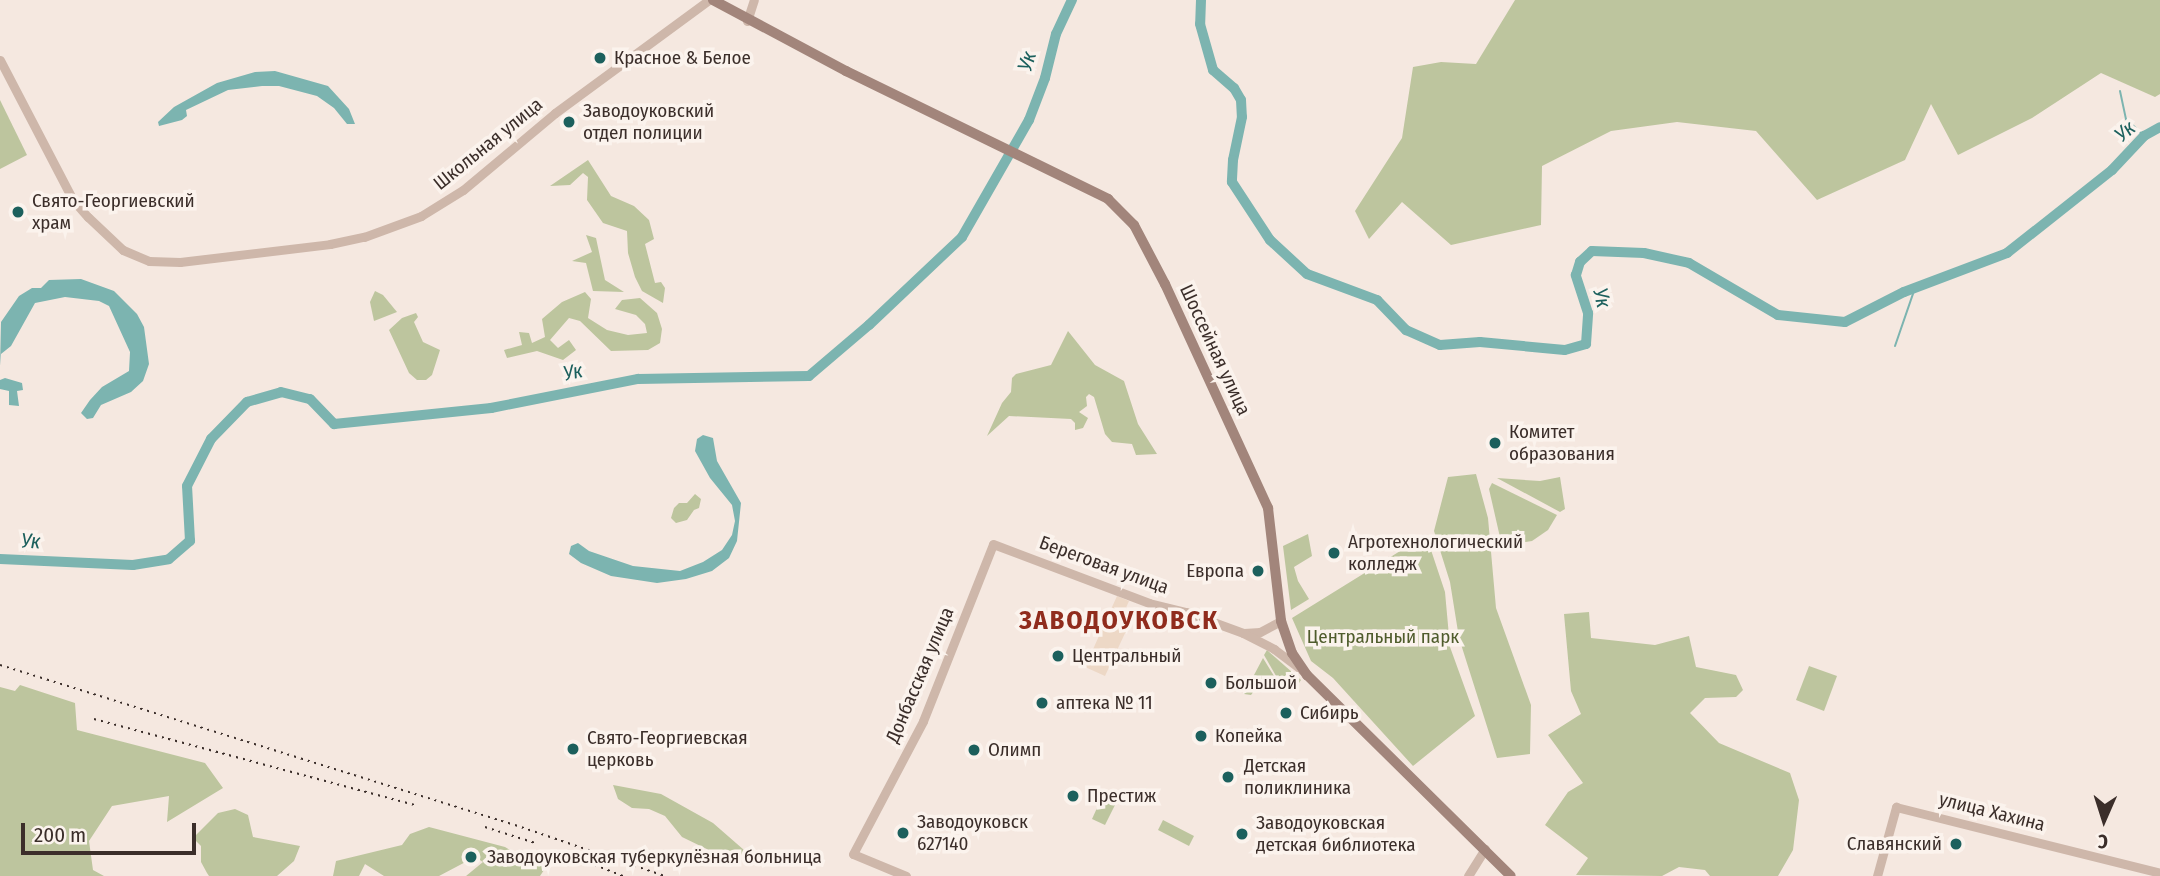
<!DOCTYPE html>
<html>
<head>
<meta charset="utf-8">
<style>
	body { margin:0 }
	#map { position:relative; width:2160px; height:876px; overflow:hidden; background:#f5e8e0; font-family:"Fira Sans Condensed",sans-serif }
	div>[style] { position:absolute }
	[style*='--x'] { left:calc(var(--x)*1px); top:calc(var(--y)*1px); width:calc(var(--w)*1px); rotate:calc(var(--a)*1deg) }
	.green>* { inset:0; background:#bdc59e }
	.plaza>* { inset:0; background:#edd8c6 }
	.water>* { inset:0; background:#7cb4b0 }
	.stream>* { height:2px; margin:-1px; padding:0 1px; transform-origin:1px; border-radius:1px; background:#7cb4b0 }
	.river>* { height:10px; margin:-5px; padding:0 5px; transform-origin:5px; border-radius:5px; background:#7cb4b0 }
	.tertiary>* { height:9px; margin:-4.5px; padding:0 4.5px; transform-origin:4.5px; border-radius:4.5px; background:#ceb7aa }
	.secondary>* { height:10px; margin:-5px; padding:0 5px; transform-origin:5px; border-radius:5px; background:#a2857b }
	.rail>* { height:2px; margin-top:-1px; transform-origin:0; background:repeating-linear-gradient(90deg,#3b2e2a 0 2px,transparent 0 7px) }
	.dots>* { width:19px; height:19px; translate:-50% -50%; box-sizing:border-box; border:4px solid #fbf3ed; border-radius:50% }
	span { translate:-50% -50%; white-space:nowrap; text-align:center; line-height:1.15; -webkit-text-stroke:7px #fbf3ed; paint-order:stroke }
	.poi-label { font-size:19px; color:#3b2e2a }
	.left { translate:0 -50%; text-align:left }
	.right { translate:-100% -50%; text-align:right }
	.street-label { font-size:19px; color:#3b2e2a }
	.park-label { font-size:19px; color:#4f5c2c }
	.water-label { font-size:21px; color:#1c605d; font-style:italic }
	.district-label { font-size:26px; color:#902c1d; font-weight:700; letter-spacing:2px }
	.north { position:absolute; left:2069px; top:785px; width:70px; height:70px; -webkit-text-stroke:5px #fbf3ed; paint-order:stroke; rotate:183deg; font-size:19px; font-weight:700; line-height:28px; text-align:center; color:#3b2e2a }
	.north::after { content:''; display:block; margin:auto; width:24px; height:32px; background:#3b2e2a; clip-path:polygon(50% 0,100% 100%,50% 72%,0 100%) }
	.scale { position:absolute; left:21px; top:823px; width:175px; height:32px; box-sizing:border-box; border:4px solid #3b2e2a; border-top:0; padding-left:9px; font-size:21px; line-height:24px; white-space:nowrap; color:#3b2e2a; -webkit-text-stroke:5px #fbf3ed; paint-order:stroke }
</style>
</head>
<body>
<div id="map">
	<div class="green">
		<div style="clip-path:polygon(1515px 0,2160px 0,2160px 94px,2155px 97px,2101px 73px,2032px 118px,1958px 155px,1931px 104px,1905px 160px,1817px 200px,1756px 131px,1677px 122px,1611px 131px,1542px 166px,1541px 225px,1451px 245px,1402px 202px,1369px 239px,1355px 211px,1402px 138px,1413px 67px,1441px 62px,1476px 64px)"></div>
		<div style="clip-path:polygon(0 100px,27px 155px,0 169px)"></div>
		<div style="clip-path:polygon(588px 160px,611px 196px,634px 206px,649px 220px,654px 239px,645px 244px,655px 283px,661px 282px,665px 288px,663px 303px,642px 291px,635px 277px,628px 253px,627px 231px,603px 223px,587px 200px,588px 177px,583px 173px,570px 185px,550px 186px)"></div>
		<div style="clip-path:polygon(586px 235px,596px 238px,605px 280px,624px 292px,593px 291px,586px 263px,572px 261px,592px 252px)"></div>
		<div style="clip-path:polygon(375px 291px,383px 295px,397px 312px,374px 321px,370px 302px)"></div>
		<div style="clip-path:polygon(585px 292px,591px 299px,588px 318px,607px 330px,628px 335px,647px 333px,645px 324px,636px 315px,615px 309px,622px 300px,640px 298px,657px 313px,662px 329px,660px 343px,648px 350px,611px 351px,580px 321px,569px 318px,550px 340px,558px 348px,569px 340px,576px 350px,563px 360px,537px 351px,507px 358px,504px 350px,522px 345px,519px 332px,529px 333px,532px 343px,545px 337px,542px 319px,562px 302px)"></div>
		<div style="clip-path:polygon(416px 313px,418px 317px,414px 322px,423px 342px,440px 350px,432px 375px,426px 380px,417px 380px,409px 373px,389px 330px,402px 318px)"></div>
		<div style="clip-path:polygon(1068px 331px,1095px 365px,1124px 381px,1138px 424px,1157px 454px,1136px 455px,1132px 444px,1112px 442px,1105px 434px,1094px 397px,1089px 394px,1086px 397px,1087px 406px,1079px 412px,1088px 418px,1083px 428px,1075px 430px,1075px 423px,1071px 419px,1009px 416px,987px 436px,1002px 403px,1011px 392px,1012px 378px,1016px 374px,1051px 365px)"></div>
		<div style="clip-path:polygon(1476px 474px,1488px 518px,1496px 608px,1531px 705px,1530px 754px,1497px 758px,1459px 638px,1450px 582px,1434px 531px,1448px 477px)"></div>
		<div style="clip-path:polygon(1560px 477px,1565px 509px,1560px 512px,1497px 478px,1540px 481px)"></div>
		<div style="clip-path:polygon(1492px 483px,1557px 515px,1548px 530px,1532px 541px,1502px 546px,1489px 489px)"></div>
		<div style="clip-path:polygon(695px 494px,701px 499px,699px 508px,694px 510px,687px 520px,676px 523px,671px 518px,674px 508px,679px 503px,687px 503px)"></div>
		<div style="clip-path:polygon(1308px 534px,1312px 556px,1294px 567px,1298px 581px,1309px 599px,1291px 610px,1283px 546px)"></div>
		<div style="clip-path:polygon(1426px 535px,1445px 592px,1450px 647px,1475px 716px,1413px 766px,1333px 678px,1311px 661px,1292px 618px)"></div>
		<div style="clip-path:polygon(1589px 612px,1591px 638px,1655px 645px,1689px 636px,1696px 667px,1736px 675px,1743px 690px,1736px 697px,1705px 698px,1690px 713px,1719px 743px,1790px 773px,1799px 800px,1793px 850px,1778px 876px,1710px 876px,1705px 870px,1679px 867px,1662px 876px,1576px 875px,1588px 858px,1545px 825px,1568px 792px,1583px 783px,1548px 735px,1581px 714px,1571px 691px,1564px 614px)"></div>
		<div style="clip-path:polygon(1267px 650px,1301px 680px,1293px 692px,1283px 688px,1264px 655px)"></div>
		<div style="clip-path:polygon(1263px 658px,1279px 684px,1278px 687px,1261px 682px,1251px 695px,1244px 694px)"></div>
		<div style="clip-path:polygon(1809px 666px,1837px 676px,1824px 711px,1796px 700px)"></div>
		<div style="clip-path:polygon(20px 685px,75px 703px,77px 730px,205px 763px,223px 788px,167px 822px,169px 796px,112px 806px,89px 841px,93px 870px,104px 876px,0 876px,0 687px,15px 691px)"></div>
		<div style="clip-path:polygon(613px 785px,661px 794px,713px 823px,744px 850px,739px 858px,715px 853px,682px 837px,665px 816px,649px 809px,632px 808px,618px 799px)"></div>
		<div style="clip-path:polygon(1102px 797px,1116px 803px,1105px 825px,1092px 819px)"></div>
		<div style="clip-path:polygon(235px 809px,248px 815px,253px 837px,300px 846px,294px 861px,277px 876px,209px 876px,207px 873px,201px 862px,201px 846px,193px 838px,218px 813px)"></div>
		<div style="clip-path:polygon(1163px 820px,1194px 836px,1189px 846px,1158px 830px)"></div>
		<div style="clip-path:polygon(429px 827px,505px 847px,531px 863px,542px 862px,546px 867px,540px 876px,466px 876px,483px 862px,475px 857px,439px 876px,384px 876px,365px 864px,359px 876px,333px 876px,336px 861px,402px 845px,410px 834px)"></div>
	</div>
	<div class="plaza">
		<div style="clip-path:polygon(1117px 596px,1129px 601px,1125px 610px,1134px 614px,1105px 676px,1085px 667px)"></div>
	</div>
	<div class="water">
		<div style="clip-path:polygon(275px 71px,328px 86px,349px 109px,355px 124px,347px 124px,334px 108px,317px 96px,279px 86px,262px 86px,228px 90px,186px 110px,187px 116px,182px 120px,159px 126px,158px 122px,174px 107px,217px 83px,255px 72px)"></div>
		<div style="clip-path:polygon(81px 279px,114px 291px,137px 314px,144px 327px,149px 364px,143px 381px,131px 392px,101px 405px,93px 418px,87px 419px,81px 413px,90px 400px,102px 387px,129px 371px,130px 352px,109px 306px,99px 301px,65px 297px,35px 303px,11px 346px,1px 354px,0 366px,1px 322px,19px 296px,32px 288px,41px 288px,49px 280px)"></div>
		<div style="clip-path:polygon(5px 378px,22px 383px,23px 390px,17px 391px,19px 406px,9px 405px,9px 391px,0 389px,0 380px)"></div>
		<div style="clip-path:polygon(703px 435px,713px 438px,717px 461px,741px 503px,737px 541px,729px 558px,712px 571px,686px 579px,657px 583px,611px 576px,581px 563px,569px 554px,571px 546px,578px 543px,589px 551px,633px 566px,680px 571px,703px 562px,722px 550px,732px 535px,735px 521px,732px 505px,710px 478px,695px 451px,697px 439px)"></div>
	</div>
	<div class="stream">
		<div style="--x:2120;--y:91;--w:29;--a:78"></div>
		<div style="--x:2126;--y:119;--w:25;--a:43"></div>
		<div style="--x:1895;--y:346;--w:61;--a:-71"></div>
	</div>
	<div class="river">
		<div style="--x:1201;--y:0;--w:24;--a:92"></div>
		<div style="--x:1200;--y:24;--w:48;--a:74.2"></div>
		<div style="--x:1213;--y:70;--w:28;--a:41"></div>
		<div style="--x:1234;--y:88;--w:14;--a:60"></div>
		<div style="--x:1241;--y:100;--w:17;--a:87"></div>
		<div style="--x:1242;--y:117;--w:44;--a:101.8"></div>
		<div style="--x:1233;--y:160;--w:22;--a:93"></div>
		<div style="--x:1232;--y:182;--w:69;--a:56.8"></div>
		<div style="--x:1270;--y:240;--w:50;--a:42.6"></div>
		<div style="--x:1307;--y:274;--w:75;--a:20.4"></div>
		<div style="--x:1377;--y:300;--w:42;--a:46"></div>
		<div style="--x:1406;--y:330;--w:37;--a:24"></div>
		<div style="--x:1440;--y:345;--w:40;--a:-4.3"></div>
		<div style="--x:1480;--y:342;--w:85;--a:5.4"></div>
		<div style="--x:1565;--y:350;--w:22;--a:-16"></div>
		<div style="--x:1586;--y:344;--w:31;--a:-86"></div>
		<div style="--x:1588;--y:313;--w:40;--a:-108"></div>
		<div style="--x:1576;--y:275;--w:14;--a:-73"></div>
		<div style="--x:1580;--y:262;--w:16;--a:-43"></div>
		<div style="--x:1592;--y:251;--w:52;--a:2.2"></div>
		<div style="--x:1644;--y:253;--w:46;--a:12.5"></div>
		<div style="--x:1689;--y:263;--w:103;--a:30.3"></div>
		<div style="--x:1778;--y:315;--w:67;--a:6"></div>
		<div style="--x:1845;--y:322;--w:66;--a:-27"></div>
		<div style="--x:1904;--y:292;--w:110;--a:-20.7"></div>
		<div style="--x:2007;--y:253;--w:134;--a:-38.3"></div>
		<div style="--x:2112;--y:170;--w:47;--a:-46.7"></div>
		<div style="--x:2144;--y:136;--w:18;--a:-29"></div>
		<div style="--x:0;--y:559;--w:133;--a:2.6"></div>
		<div style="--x:133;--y:565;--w:36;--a:-9"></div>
		<div style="--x:169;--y:559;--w:28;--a:-41"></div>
		<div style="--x:190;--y:541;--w:55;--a:-93.1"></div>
		<div style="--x:187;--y:486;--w:53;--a:-62.9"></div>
		<div style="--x:211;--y:439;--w:52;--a:-45.8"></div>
		<div style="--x:247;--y:402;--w:35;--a:-16"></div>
		<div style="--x:281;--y:392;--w:30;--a:14"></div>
		<div style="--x:310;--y:399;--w:35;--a:46"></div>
		<div style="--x:334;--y:424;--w:158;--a:-5.8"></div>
		<div style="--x:491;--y:408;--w:150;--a:-11.2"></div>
		<div style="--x:638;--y:379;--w:171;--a:-1"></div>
		<div style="--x:809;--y:376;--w:79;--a:-40.4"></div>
		<div style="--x:869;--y:325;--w:128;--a:-43.4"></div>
		<div style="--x:962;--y:237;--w:135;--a:-60.2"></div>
		<div style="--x:1029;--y:120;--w:45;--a:-69.1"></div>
		<div style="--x:1045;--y:78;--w:45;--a:-76"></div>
		<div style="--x:1056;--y:34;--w:38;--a:-65"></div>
	</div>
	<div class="tertiary">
		<div style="--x:747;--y:21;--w:22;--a:-72"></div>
		<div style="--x:0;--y:60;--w:158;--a:62.5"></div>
		<div style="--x:73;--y:200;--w:23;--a:49"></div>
		<div style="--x:88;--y:217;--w:48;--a:43.3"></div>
		<div style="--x:123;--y:250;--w:28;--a:23"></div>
		<div style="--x:149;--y:261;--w:31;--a:2"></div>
		<div style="--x:180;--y:262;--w:151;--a:-6.8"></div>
		<div style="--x:330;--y:244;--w:35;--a:-12"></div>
		<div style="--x:364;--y:237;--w:61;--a:-20.2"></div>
		<div style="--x:421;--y:216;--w:49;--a:-31.8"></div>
		<div style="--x:463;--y:190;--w:120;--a:-39.9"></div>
		<div style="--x:555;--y:113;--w:191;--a:-36.3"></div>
		<div style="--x:1244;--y:633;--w:16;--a:-4"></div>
		<div style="--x:1260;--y:632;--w:24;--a:-28"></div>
		<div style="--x:906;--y:876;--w:57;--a:-157.5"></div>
		<div style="--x:853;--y:854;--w:150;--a:-62.2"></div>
		<div style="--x:923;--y:721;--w:190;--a:-68.4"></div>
		<div style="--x:993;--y:544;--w:167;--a:20.7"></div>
		<div style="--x:1149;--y:603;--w:38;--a:14"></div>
		<div style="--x:1186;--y:612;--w:61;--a:20.2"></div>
		<div style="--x:1243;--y:633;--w:35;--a:27"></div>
		<div style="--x:1274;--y:649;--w:36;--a:37"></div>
		<div style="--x:1468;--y:876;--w:32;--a:-58"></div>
		<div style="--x:1877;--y:876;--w:72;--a:-74.6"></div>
		<div style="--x:1896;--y:807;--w:272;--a:14"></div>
	</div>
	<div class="secondary">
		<div style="--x:713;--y:0;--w:151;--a:28.1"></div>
		<div style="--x:846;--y:71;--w:292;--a:26"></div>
		<div style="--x:1108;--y:199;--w:37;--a:45"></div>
		<div style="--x:1134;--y:225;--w:67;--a:62.3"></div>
		<div style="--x:1165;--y:284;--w:247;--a:65.3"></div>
		<div style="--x:1268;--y:508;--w:114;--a:83.4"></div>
		<div style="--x:1281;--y:621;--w:34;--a:71"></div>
		<div style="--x:1292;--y:653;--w:27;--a:56"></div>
		<div style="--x:1307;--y:675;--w:286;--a:44.6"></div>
	</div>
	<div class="rail">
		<div style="--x:0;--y:665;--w:539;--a:17.26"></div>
		<div style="--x:515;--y:825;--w:158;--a:18.8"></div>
		<div style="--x:94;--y:719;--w:335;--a:15"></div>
		<div style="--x:485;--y:827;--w:52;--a:17.7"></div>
		<div style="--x:562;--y:852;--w:66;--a:21.5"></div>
	</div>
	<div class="dots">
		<div style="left:600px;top:58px;background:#1c605d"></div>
		<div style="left:569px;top:122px;background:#1c605d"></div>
		<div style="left:18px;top:212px;background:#1c605d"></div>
		<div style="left:1495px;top:443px;background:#1c605d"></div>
		<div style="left:1334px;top:553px;background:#1c605d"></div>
		<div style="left:1258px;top:571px;background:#1c605d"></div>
		<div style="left:1058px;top:656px;background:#1c605d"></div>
		<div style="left:1211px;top:683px;background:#1c605d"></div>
		<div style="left:1042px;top:703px;background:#1c605d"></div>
		<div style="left:1286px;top:713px;background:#1c605d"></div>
		<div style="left:1201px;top:736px;background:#1c605d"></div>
		<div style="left:573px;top:749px;background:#1c605d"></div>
		<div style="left:974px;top:750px;background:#1c605d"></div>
		<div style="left:1228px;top:777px;background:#1c605d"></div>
		<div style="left:1073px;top:796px;background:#1c605d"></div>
		<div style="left:903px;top:833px;background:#1c605d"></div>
		<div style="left:1242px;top:834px;background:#1c605d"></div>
		<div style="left:1956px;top:844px;background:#1c605d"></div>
		<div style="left:471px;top:857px;background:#1c605d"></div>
	</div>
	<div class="poi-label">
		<span class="left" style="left:614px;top:58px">Красное &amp; Белое</span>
		<span class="left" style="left:583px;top:122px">Заводоуковский<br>отдел полиции</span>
		<span class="left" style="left:32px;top:212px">Свято-Георгиевский<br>храм</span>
		<span class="left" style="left:1509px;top:443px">Комитет<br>образования</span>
		<span class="left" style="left:1348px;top:553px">Агротехнологический<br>колледж</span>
		<span class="right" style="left:1244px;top:571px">Европа</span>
		<span class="left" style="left:1072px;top:656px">Центральный</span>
		<span class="left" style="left:1225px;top:683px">Большой</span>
		<span class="left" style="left:1056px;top:703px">аптека № 11</span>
		<span class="left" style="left:1300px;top:713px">Сибирь</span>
		<span class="left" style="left:1215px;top:736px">Копейка</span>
		<span class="left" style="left:587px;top:749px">Свято-Георгиевская<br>церковь</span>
		<span class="left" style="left:988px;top:750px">Олимп</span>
		<span class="left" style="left:1244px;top:777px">Детская<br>поликлиника</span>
		<span class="left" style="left:1087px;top:796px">Престиж</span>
		<span class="left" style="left:917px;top:833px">Заводоуковск<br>627140</span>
		<span class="left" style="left:1256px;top:834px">Заводоуковская<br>детская библиотека</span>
		<span class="right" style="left:1942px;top:844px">Славянский</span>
		<span class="left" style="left:487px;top:857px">Заводоуковская туберкулёзная больница</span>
	</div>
	<div class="street-label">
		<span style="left:488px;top:144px;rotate:-39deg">Школьная улица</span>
		<span style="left:1215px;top:350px;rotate:65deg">Шоссейная улица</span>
		<span style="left:1104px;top:565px;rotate:20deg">Береговая улица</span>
		<span style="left:920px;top:675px;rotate:-67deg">Донбасская улица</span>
		<span style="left:1992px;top:812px;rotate:14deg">улица Хахина</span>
	</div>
	<div class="park-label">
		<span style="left:1383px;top:637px">Центральный парк</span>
	</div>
	<div class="water-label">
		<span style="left:1027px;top:61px;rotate:-73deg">Ук</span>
		<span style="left:2125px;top:131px;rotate:-40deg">Ук</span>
		<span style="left:1602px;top:298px;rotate:77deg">Ук</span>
		<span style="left:573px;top:372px;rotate:-11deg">Ук</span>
		<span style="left:31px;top:541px;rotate:3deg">Ук</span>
	</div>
	<div class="district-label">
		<span style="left:1119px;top:621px">ЗАВОДОУКОВСК</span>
	</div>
	<div class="north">С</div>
	<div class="scale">200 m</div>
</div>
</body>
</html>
